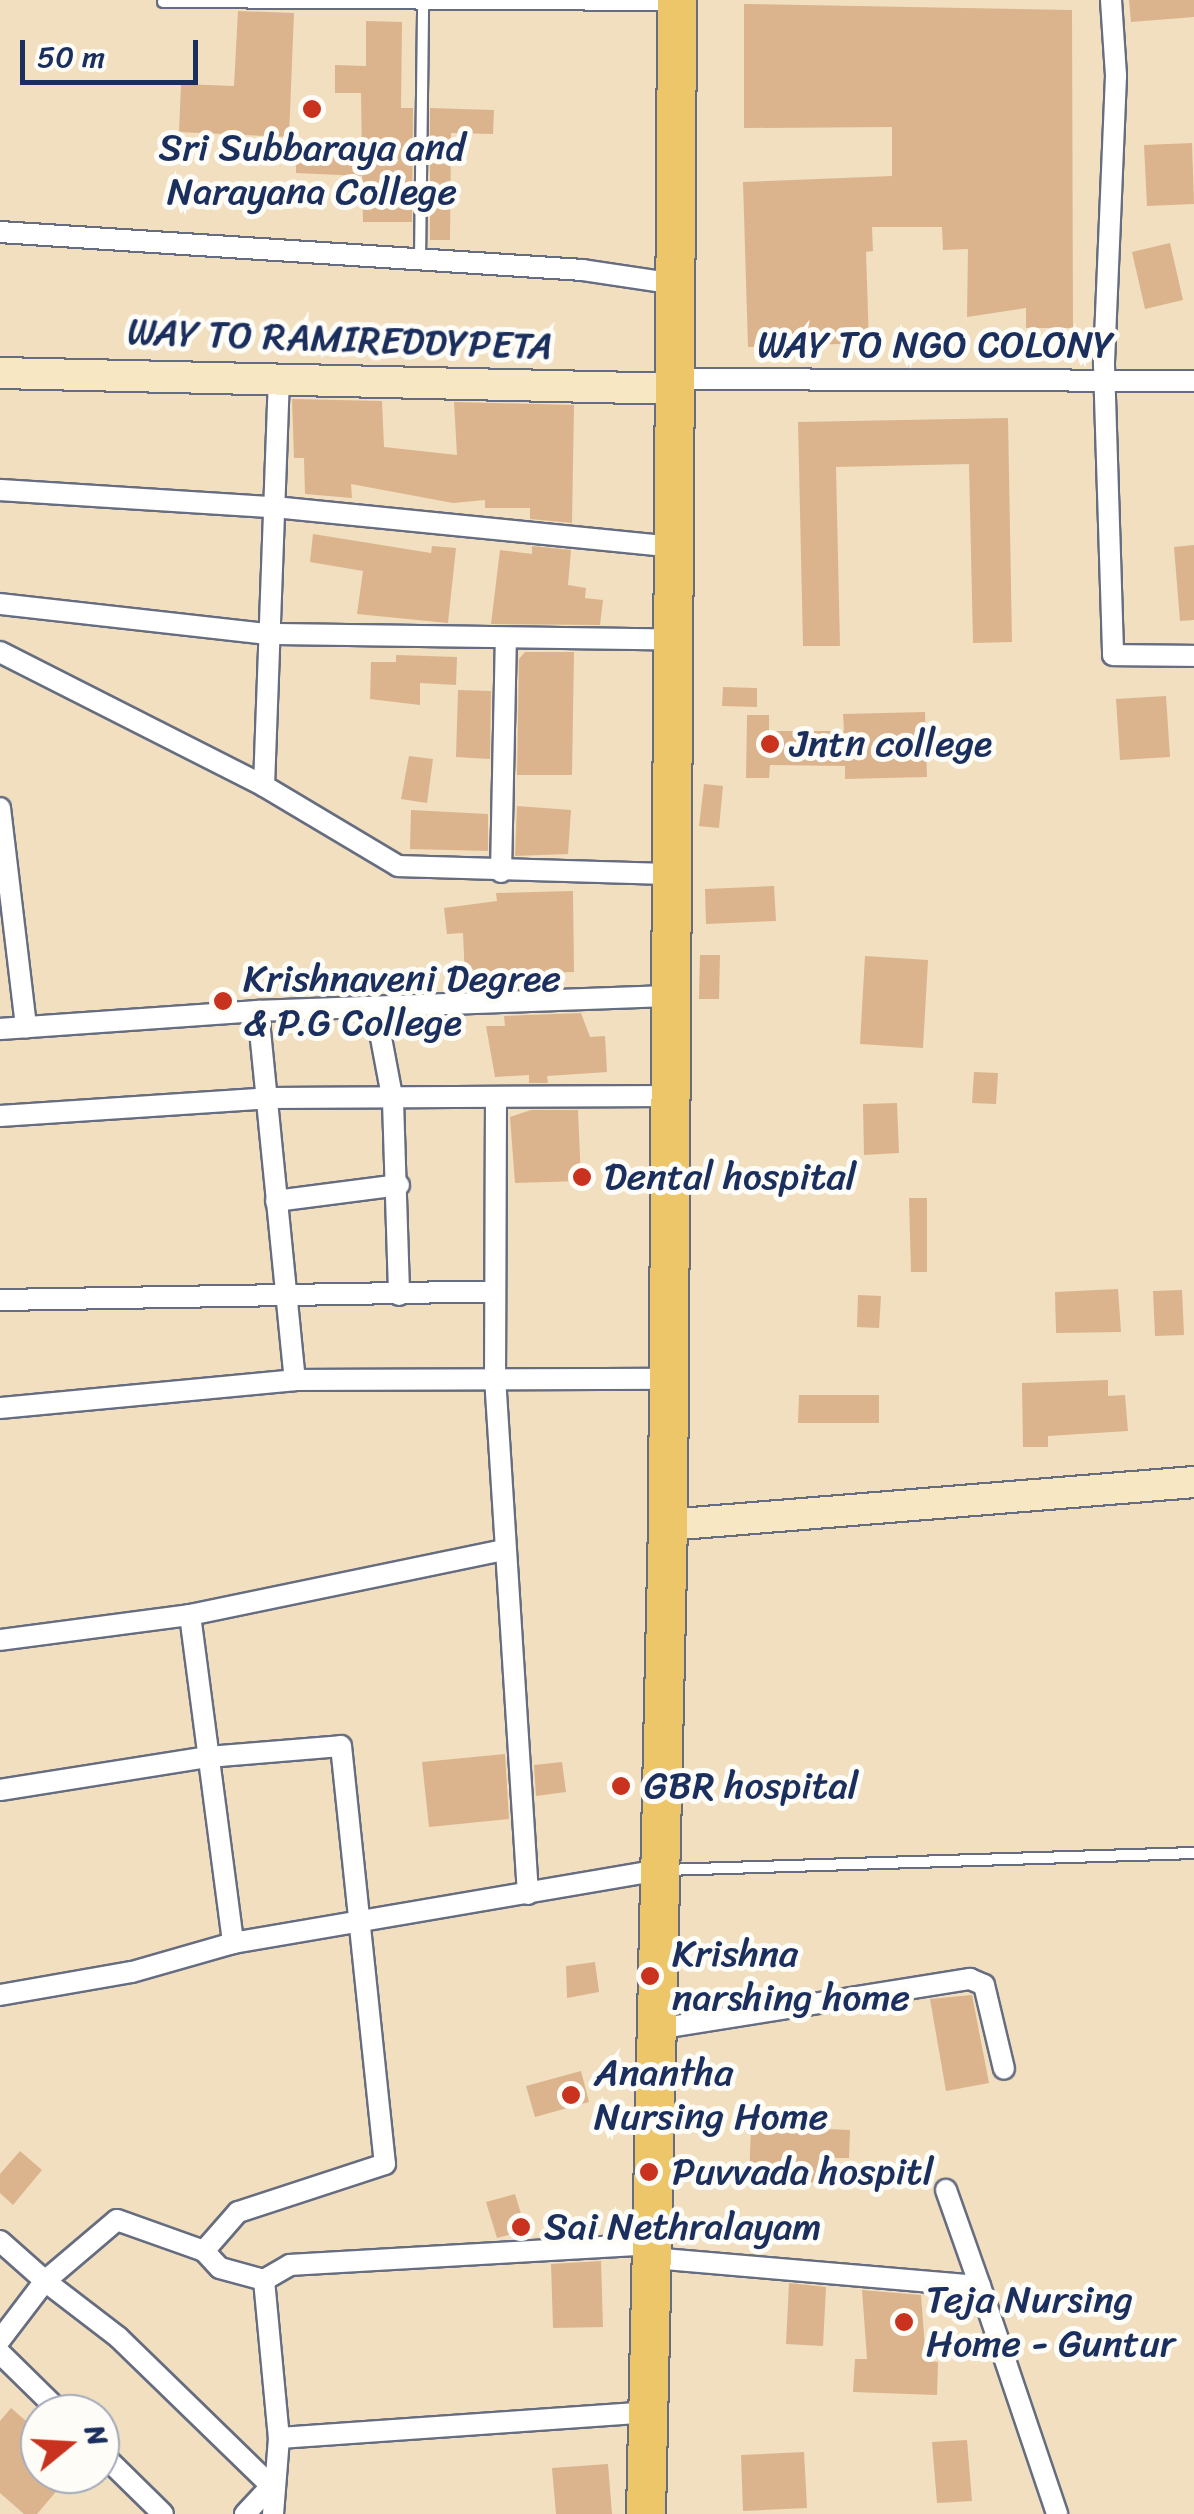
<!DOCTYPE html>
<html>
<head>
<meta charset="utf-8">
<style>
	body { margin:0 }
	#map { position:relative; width:1194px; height:2514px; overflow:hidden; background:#f1dfc0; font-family:Sriracha,sans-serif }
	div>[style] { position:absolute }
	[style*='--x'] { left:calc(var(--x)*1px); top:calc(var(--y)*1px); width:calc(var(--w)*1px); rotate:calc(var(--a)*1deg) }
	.building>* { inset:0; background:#dbb48d }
	.roads { filter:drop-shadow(2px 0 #666d80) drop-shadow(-2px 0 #666d80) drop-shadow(0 2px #666d80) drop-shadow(0 -2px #666d80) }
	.lane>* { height:10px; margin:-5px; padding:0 5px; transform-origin:5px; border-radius:5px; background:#fff }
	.street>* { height:20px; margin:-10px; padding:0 10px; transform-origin:10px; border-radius:10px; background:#fff }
	.secondary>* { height:30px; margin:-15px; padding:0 15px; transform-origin:15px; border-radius:15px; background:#f7e8c3 }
	.highway>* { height:38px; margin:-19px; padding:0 19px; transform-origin:19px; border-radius:19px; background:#ecc669 }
	.dots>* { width:28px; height:28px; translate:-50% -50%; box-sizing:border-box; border:5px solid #fdfcf7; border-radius:50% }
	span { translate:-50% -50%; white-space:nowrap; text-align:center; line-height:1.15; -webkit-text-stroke:10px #fdfcf7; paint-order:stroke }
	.poi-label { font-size:38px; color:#1b2f5e }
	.left { translate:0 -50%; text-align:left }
	.street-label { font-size:38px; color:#1b2f5e }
	.north { position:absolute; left:20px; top:2394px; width:100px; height:100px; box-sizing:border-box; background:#fdfcf7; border:2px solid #a3aaba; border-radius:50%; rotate:72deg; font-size:28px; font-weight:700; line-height:40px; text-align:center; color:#1b2f5e }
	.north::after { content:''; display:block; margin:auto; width:35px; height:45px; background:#c8321e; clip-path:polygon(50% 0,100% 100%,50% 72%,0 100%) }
	.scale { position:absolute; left:20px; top:40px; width:178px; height:45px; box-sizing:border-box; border:5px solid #1b2f5e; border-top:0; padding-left:12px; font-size:30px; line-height:35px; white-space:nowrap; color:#1b2f5e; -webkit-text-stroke:8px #fdfcf7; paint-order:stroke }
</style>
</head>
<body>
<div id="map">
	<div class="building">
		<div style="clip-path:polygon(1129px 0,1194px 0,1194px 17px,1131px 22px)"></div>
		<div style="clip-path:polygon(744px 4px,1072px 10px,1073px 328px,1026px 328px,1026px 308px,967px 317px,968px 249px,943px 250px,942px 227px,872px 227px,873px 251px,866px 252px,869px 343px,748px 347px,743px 182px,892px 176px,892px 127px,744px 128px)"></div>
		<div style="clip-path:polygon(238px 11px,294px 13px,289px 137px,179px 132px,181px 84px,234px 86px)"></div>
		<div style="clip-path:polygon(366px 21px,402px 22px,401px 108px,413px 108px,412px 222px,363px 222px,362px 176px,296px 173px,296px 156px,362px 158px,361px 93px,335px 93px,335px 65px,366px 66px)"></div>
		<div style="clip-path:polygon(430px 108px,494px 110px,493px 134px,451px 133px,450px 240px,430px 240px)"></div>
		<div style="clip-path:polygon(1192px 143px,1194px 204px,1147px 206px,1144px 145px)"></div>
		<div style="clip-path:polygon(1170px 243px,1183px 300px,1145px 309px,1132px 252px)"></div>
		<div style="clip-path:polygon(292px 399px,382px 401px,384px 447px,457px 455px,454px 402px,574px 405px,572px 523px,530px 519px,530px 508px,485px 508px,485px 500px,453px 503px,351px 484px,352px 498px,305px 494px,304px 458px,294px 458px)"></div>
		<div style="clip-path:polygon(1008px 418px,1012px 642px,973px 643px,969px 464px,836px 467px,840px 646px,803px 646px,798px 422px)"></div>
		<div style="clip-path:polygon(313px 534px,431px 553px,432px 546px,456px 548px,448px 623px,357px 614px,363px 571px,310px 562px)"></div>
		<div style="clip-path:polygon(1194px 545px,1194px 620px,1180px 621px,1174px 547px)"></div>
		<div style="clip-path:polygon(532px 546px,571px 550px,568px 585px,586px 588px,585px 598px,603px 600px,600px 625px,491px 624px,500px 550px,532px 554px)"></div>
		<div style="clip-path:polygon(525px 652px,574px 652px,572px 775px,517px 775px,519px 659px)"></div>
		<div style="clip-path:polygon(396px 655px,457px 657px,456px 685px,420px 683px,420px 705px,370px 699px,371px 662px,396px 662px)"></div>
		<div style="clip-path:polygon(723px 687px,757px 688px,757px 707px,722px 706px)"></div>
		<div style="clip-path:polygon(458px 690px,491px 691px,490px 759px,456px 757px)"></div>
		<div style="clip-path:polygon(1166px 696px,1170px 757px,1120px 760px,1116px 699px)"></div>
		<div style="clip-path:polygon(925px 712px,927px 777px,845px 779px,845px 766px,770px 765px,769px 778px,746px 778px,747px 715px,769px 715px,769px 731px,844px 731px,843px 714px)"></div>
		<div style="clip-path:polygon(409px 756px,433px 759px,427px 803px,401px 799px)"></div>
		<div style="clip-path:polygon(704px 784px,723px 786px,719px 828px,699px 826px)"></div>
		<div style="clip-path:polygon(517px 806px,571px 810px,568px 854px,515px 856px)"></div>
		<div style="clip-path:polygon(411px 810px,488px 814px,488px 851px,410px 849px)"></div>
		<div style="clip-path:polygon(774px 886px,776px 921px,706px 924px,705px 889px)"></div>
		<div style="clip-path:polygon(573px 891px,574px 972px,536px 973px,536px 987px,512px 988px,512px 978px,465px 979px,463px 933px,447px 934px,444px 908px,497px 901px,496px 893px)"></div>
		<div style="clip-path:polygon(700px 955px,720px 955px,719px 999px,699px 999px)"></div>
		<div style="clip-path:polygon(865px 956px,928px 960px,923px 1048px,860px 1044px)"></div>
		<div style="clip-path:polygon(581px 1013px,590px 1037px,605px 1036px,607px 1072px,547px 1076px,548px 1083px,529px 1083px,529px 1075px,495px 1077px,486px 1026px,505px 1026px,504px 1016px)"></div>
		<div style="clip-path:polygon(974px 1072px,998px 1073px,996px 1104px,972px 1103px)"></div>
		<div style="clip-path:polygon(897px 1103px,899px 1153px,864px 1155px,863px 1104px)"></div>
		<div style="clip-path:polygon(531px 1110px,578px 1110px,581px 1181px,515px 1183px,510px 1117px)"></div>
		<div style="clip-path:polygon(909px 1198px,927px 1198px,927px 1272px,911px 1272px)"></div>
		<div style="clip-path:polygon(1118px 1289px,1121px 1332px,1056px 1333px,1055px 1292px)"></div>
		<div style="clip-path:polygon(1182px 1290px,1184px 1335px,1155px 1336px,1153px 1291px)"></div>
		<div style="clip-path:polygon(858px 1295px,881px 1296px,879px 1328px,857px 1327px)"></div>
		<div style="clip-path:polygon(1108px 1380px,1108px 1396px,1125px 1395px,1128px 1431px,1048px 1436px,1048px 1447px,1023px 1447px,1022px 1383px)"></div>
		<div style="clip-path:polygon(799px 1395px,879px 1395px,879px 1423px,798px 1423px)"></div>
		<div style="clip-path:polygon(505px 1754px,509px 1819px,429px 1827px,422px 1762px)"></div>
		<div style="clip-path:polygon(562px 1762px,566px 1792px,536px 1796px,534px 1765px)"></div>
		<div style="clip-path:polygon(595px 1962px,599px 1992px,567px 1998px,566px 1966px)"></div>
		<div style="clip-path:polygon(972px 1995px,989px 2083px,946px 2091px,930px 1999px)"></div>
		<div style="clip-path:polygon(581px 2071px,589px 2102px,535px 2117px,526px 2086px)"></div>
		<div style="clip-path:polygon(751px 2126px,850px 2130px,849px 2158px,831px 2158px,830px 2183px,749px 2180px)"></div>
		<div style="clip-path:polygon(20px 2151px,42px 2170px,13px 2205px,0 2193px,0 2174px)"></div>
		<div style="clip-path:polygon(515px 2194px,526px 2230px,497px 2238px,486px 2202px)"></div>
		<div style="clip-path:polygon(601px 2261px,603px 2327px,553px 2328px,551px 2264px)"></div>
		<div style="clip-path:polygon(789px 2283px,826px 2287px,823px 2346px,786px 2344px)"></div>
		<div style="clip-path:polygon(862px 2290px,921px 2295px,926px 2361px,938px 2362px,937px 2395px,853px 2392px,855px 2359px,867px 2359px)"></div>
		<div style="clip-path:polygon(11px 2408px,40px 2433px,40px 2474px,71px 2474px,37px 2514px,24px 2514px,0 2493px,0 2421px)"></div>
		<div style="clip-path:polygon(967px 2440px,972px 2501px,937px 2503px,932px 2442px)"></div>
		<div style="clip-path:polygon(804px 2452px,807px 2508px,743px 2511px,741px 2455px)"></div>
		<div style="clip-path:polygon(608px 2464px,612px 2514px,556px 2514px,552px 2468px)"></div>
	</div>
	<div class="roads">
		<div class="lane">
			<div style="--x:163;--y:2;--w:508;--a:0.34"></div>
			<div style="--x:420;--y:259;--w:258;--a:-89.3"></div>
			<div style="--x:665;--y:1870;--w:529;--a:-1.84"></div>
		</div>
		<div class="street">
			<div style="--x:1111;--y:0;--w:76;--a:86.2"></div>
			<div style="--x:1116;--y:76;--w:289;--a:92.4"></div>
			<div style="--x:1104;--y:365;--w:290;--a:88.2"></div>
			<div style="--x:1113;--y:655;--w:81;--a:0.7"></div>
			<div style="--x:0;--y:232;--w:584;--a:3.73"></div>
			<div style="--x:583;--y:270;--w:95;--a:8.5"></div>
			<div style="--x:678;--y:379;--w:516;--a:0.22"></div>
			<div style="--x:0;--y:490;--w:275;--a:3.6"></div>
			<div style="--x:274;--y:507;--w:404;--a:5.7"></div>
			<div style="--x:0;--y:604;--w:271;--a:6.4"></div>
			<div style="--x:269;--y:634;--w:408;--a:0.8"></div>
			<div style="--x:0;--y:652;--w:296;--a:26.9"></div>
			<div style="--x:264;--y:786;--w:156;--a:30.8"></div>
			<div style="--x:398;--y:866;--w:276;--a:1.7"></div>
			<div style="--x:264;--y:786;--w:410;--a:-87.9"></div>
			<div style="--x:0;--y:808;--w:221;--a:83.2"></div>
			<div style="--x:501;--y:872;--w:234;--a:-88.8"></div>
			<div style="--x:375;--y:1006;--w:97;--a:79.3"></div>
			<div style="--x:393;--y:1101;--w:194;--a:88.2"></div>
			<div style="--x:258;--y:1011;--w:371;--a:84.3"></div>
			<div style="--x:0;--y:1029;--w:259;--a:-4"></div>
			<div style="--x:258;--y:1011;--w:414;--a:-2.1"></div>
			<div style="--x:496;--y:1097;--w:280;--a:90.2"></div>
			<div style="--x:495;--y:1377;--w:518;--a:86.35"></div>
			<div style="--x:0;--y:1116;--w:269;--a:-3.8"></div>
			<div style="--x:268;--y:1098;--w:402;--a:-0.3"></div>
			<div style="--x:276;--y:1201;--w:124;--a:-7.4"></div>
			<div style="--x:0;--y:1300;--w:495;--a:-1"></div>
			<div style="--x:0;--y:1408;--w:296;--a:-5.4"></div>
			<div style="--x:295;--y:1380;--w:374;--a:-0.2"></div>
			<div style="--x:190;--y:1615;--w:331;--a:82.5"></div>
			<div style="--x:0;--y:1640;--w:192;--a:-7.5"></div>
			<div style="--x:190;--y:1615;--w:320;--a:-11.7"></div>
			<div style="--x:0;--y:1790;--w:211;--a:-9"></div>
			<div style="--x:208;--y:1757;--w:133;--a:-4.7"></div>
			<div style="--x:341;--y:1746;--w:420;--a:84"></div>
			<div style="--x:385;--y:2164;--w:155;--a:161.9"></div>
			<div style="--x:238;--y:2212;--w:52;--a:131.1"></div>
			<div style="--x:0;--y:1995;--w:134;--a:-9.9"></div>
			<div style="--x:132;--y:1972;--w:105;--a:-16"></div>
			<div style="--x:233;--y:1943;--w:434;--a:-9.7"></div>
			<div style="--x:657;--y:2029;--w:317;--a:-9.1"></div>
			<div style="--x:970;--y:1979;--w:15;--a:23"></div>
			<div style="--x:984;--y:1985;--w:86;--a:76.6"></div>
			<div style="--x:0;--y:2241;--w:60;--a:41.6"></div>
			<div style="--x:45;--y:2281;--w:94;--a:-40.3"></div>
			<div style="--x:117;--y:2220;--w:92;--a:19.6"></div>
			<div style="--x:204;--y:2251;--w:23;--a:47"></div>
			<div style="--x:220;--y:2268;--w:46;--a:15.3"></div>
			<div style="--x:264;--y:2280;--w:30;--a:-30"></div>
			<div style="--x:290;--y:2265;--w:363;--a:-3.3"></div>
			<div style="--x:652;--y:2258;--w:329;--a:4.9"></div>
			<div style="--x:980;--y:2286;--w:102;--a:-109.5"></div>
			<div style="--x:264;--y:2280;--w:159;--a:84.6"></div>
			<div style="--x:279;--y:2438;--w:76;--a:94.5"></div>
			<div style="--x:980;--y:2286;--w:241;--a:71.3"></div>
			<div style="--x:0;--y:2340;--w:74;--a:-52.7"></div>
			<div style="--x:45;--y:2281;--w:92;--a:37.5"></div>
			<div style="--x:118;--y:2337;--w:214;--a:44.2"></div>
			<div style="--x:0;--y:2353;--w:87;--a:44.5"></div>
			<div style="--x:279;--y:2438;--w:370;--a:-4"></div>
			<div style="--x:100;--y:2452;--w:88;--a:44.5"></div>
			<div style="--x:245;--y:2514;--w:38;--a:-47"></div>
		</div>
		<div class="secondary">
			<div style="--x:0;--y:373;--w:677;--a:1.35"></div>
			<div style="--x:668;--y:1525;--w:528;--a:-4.67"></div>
		</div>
		<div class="highway">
			<div style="--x:646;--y:2514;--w:989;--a:-88.73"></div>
			<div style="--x:668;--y:1525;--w:1525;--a:-89.66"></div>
		</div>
	</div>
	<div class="dots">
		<div style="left:312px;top:109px;background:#c8321e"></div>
		<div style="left:770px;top:744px;background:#c8321e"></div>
		<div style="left:223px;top:1001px;background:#c8321e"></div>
		<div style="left:582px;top:1177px;background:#c8321e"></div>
		<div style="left:621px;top:1786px;background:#c8321e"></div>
		<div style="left:650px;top:1976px;background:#c8321e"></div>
		<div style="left:571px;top:2095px;background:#c8321e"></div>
		<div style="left:649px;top:2172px;background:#c8321e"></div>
		<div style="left:521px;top:2227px;background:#c8321e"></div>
		<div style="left:904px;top:2322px;background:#c8321e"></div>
	</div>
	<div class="poi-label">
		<span style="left:312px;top:170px">Sri Subbaraya and<br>Narayana College</span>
		<span class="left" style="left:790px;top:744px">Jntn college</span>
		<span class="left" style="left:243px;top:1001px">Krishnaveni Degree<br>&amp; P.G College</span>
		<span class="left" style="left:604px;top:1177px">Dental hospital</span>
		<span class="left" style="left:644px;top:1786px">GBR hospital</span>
		<span class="left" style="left:672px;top:1976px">Krishna<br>narshing home</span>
		<span class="left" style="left:594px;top:2095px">Anantha<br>Nursing Home</span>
		<span class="left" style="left:672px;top:2172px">Puvvada hospitl</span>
		<span class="left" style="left:544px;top:2227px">Sai Nethralayam</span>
		<span class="left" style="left:926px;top:2322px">Teja Nursing<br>Home - Guntur</span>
	</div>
	<div class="street-label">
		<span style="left:340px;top:339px;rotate:2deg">WAY TO RAMIREDDYPETA</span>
		<span style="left:936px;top:345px">WAY TO NGO COLONY</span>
	</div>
	<div class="north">N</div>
	<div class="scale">50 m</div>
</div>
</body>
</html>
